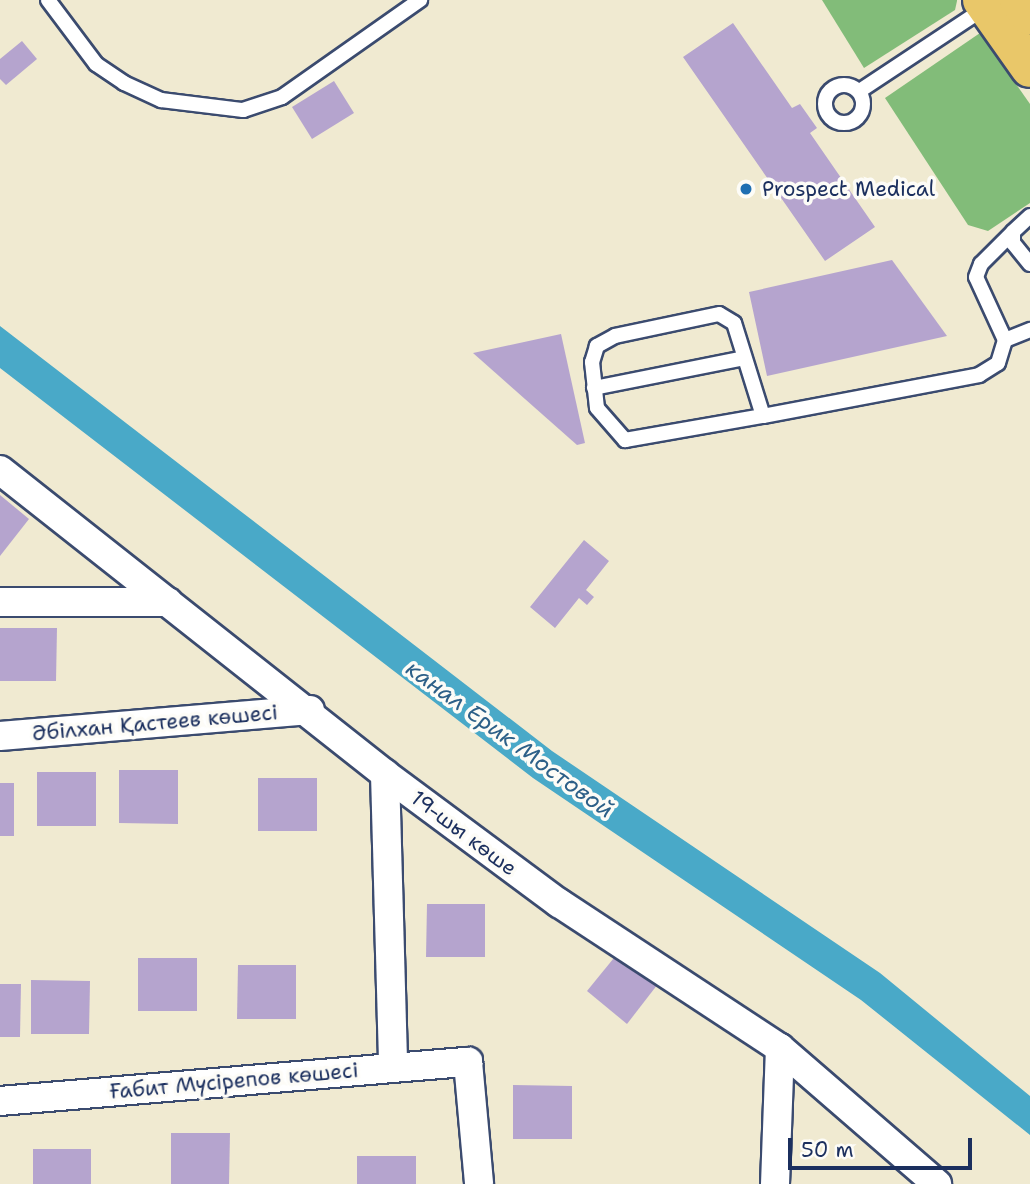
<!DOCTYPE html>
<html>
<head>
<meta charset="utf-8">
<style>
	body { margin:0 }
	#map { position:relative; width:1030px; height:1184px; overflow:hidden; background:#f0ead1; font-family:"Shantell Sans",sans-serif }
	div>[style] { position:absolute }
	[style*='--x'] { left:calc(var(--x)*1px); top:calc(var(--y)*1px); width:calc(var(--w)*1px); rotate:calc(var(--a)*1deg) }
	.forest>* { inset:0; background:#82bc79 }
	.water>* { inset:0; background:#49a9c8 }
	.building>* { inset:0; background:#b5a4ce }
	.roads { filter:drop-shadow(2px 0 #3b4b6f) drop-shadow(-2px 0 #3b4b6f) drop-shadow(0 2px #3b4b6f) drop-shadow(0 -2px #3b4b6f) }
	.service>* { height:14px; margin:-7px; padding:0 7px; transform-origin:7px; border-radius:7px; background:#fff }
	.service>.ring { margin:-7px; padding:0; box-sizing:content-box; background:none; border:14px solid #fff; border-radius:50% }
	.minor>* { height:28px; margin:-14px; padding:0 14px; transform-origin:14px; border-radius:14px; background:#fff }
	.primary>* { height:38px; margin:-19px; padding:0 19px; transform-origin:19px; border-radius:19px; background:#e9c769 }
	.dots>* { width:19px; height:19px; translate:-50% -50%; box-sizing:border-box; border:4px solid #fdfcf7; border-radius:50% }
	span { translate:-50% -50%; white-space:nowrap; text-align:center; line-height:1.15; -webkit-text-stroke:7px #fdfcf7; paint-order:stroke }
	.poi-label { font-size:21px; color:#1b2f5e }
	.left { translate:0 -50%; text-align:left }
	.street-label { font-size:21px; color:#1b2f5e }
	.water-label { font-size:23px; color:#2d6088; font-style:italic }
	.scale { position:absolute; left:788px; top:1138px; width:184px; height:32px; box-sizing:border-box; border:4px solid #1b2f5e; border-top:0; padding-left:9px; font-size:21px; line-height:24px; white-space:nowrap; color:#1b2f5e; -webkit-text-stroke:5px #fdfcf7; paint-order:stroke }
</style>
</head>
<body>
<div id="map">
	<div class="forest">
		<div style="clip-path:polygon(822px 0,957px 0,957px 1px,955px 10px,864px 68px)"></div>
		<div style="clip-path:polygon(980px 33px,1030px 104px,1030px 203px,988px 231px,968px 225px,885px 98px)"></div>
	</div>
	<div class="water">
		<div style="clip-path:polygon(0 326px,552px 751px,880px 973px,1030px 1096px,1030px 1135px,861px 1000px,533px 778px,0 368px)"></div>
	</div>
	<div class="building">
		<div style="clip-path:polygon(733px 23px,792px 108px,800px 104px,817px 128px,810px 133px,875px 227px,825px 261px,683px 57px)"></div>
		<div style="clip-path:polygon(22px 41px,37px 59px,6px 85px,0 79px,0 59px)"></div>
		<div style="clip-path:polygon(334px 81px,354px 113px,312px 139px,292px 107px)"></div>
		<div style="clip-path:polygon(892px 260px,947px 336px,767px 376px,749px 292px)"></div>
		<div style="clip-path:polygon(561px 334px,585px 443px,577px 445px,473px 353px)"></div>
		<div style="clip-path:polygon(0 495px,29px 519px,0 556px)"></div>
		<div style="clip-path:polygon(584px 540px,609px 561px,586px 590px,594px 597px,587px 605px,579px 598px,555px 628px,530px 607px)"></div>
		<div style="clip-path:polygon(0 628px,57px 628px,56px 681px,0 681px)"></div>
		<div style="clip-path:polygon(119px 770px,178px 770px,178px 824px,119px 823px)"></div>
		<div style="clip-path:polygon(37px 772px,96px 772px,96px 826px,37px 826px)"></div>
		<div style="clip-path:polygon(258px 778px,317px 778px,317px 831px,258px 831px)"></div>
		<div style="clip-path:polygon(0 783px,14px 783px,14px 836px,0 836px)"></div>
		<div style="clip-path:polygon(427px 904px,485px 904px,485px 957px,426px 957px)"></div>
		<div style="clip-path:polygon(622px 948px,661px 980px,627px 1024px,587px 991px)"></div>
		<div style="clip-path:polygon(138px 958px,197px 958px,197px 1011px,138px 1011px)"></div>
		<div style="clip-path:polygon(238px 965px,296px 965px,296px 1019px,237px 1019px)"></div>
		<div style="clip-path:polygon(31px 980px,90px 981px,89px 1034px,31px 1034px)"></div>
		<div style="clip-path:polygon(0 984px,21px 984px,20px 1037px,0 1037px)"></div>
		<div style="clip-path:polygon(513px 1085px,572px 1086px,572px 1139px,513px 1139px)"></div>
		<div style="clip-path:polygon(171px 1133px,230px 1133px,229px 1184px,171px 1184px)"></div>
		<div style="clip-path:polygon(33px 1149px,91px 1149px,91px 1184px,33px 1184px)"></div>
		<div style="clip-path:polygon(357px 1156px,416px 1156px,416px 1184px,357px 1184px)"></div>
	</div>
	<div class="roads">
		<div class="service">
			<div style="--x:48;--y:0;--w:80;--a:53.1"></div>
			<div style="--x:96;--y:64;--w:34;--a:34"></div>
			<div style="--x:124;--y:83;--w:41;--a:24.7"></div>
			<div style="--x:161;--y:100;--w:83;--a:7"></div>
			<div style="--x:243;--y:110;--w:41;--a:-18.4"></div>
			<div style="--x:282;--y:97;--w:169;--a:-35.1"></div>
			<div class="ring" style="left:825px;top:85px;width:24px;height:24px"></div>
			<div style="--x:861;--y:90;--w:149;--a:-33.5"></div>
			<div style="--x:1030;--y:216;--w:23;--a:137"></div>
			<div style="--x:1013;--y:232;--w:11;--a:90"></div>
			<div style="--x:1013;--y:243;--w:27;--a:51"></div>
			<div style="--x:1005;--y:340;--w:27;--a:-22"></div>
			<div style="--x:594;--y:388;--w:153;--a:-11.3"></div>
			<div style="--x:763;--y:416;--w:97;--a:-107.3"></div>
			<div style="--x:734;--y:323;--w:17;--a:-149"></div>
			<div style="--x:719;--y:314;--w:106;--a:168.1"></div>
			<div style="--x:615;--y:336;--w:21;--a:151"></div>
			<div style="--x:597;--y:346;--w:17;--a:107"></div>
			<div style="--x:592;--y:362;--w:46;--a:83.8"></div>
			<div style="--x:597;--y:408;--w:43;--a:48.8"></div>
			<div style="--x:625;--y:440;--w:140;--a:-9.9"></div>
			<div style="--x:763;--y:416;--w:220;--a:-10.7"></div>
			<div style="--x:979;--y:375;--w:22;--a:-32"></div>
			<div style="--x:998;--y:363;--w:24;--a:-73"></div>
			<div style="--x:1005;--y:340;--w:69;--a:-114.7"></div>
			<div style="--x:976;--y:277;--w:14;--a:-69"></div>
			<div style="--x:981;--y:264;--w:45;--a:-45"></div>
		</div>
		<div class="minor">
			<div style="--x:0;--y:470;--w:491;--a:38.3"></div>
			<div style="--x:385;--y:774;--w:217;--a:36.6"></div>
			<div style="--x:559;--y:903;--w:264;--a:33.3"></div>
			<div style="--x:780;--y:1048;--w:208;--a:40.9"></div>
			<div style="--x:0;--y:602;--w:168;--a:0"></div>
			<div style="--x:0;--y:736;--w:311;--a:-4.8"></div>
			<div style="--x:385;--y:774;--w:293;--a:88.4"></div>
			<div style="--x:0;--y:1101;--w:470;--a:-4.8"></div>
			<div style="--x:468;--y:1062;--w:122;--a:84.8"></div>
			<div style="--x:775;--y:1184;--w:136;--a:-87.9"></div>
		</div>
		<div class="primary">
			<div style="--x:982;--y:0;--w:83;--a:54.8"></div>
			<div style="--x:1019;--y:0;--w:19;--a:55"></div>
		</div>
	</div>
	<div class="dots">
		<div style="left:746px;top:189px;background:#1f6fb2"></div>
	</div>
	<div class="poi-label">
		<span class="left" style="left:762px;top:189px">Prospect Medical</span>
	</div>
	<div class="street-label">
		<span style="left:155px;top:723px;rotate:-5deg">Әбілхан Қастеев көшесi</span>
		<span style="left:464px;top:833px;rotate:37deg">19-шы көше</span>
		<span style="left:234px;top:1081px;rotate:-5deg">Ғабит Мүсірепов көшесi</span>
	</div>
	<div class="water-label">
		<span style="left:510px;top:739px;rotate:36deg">канал Ерик Мостовой</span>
	</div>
	<div class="scale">50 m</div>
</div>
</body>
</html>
